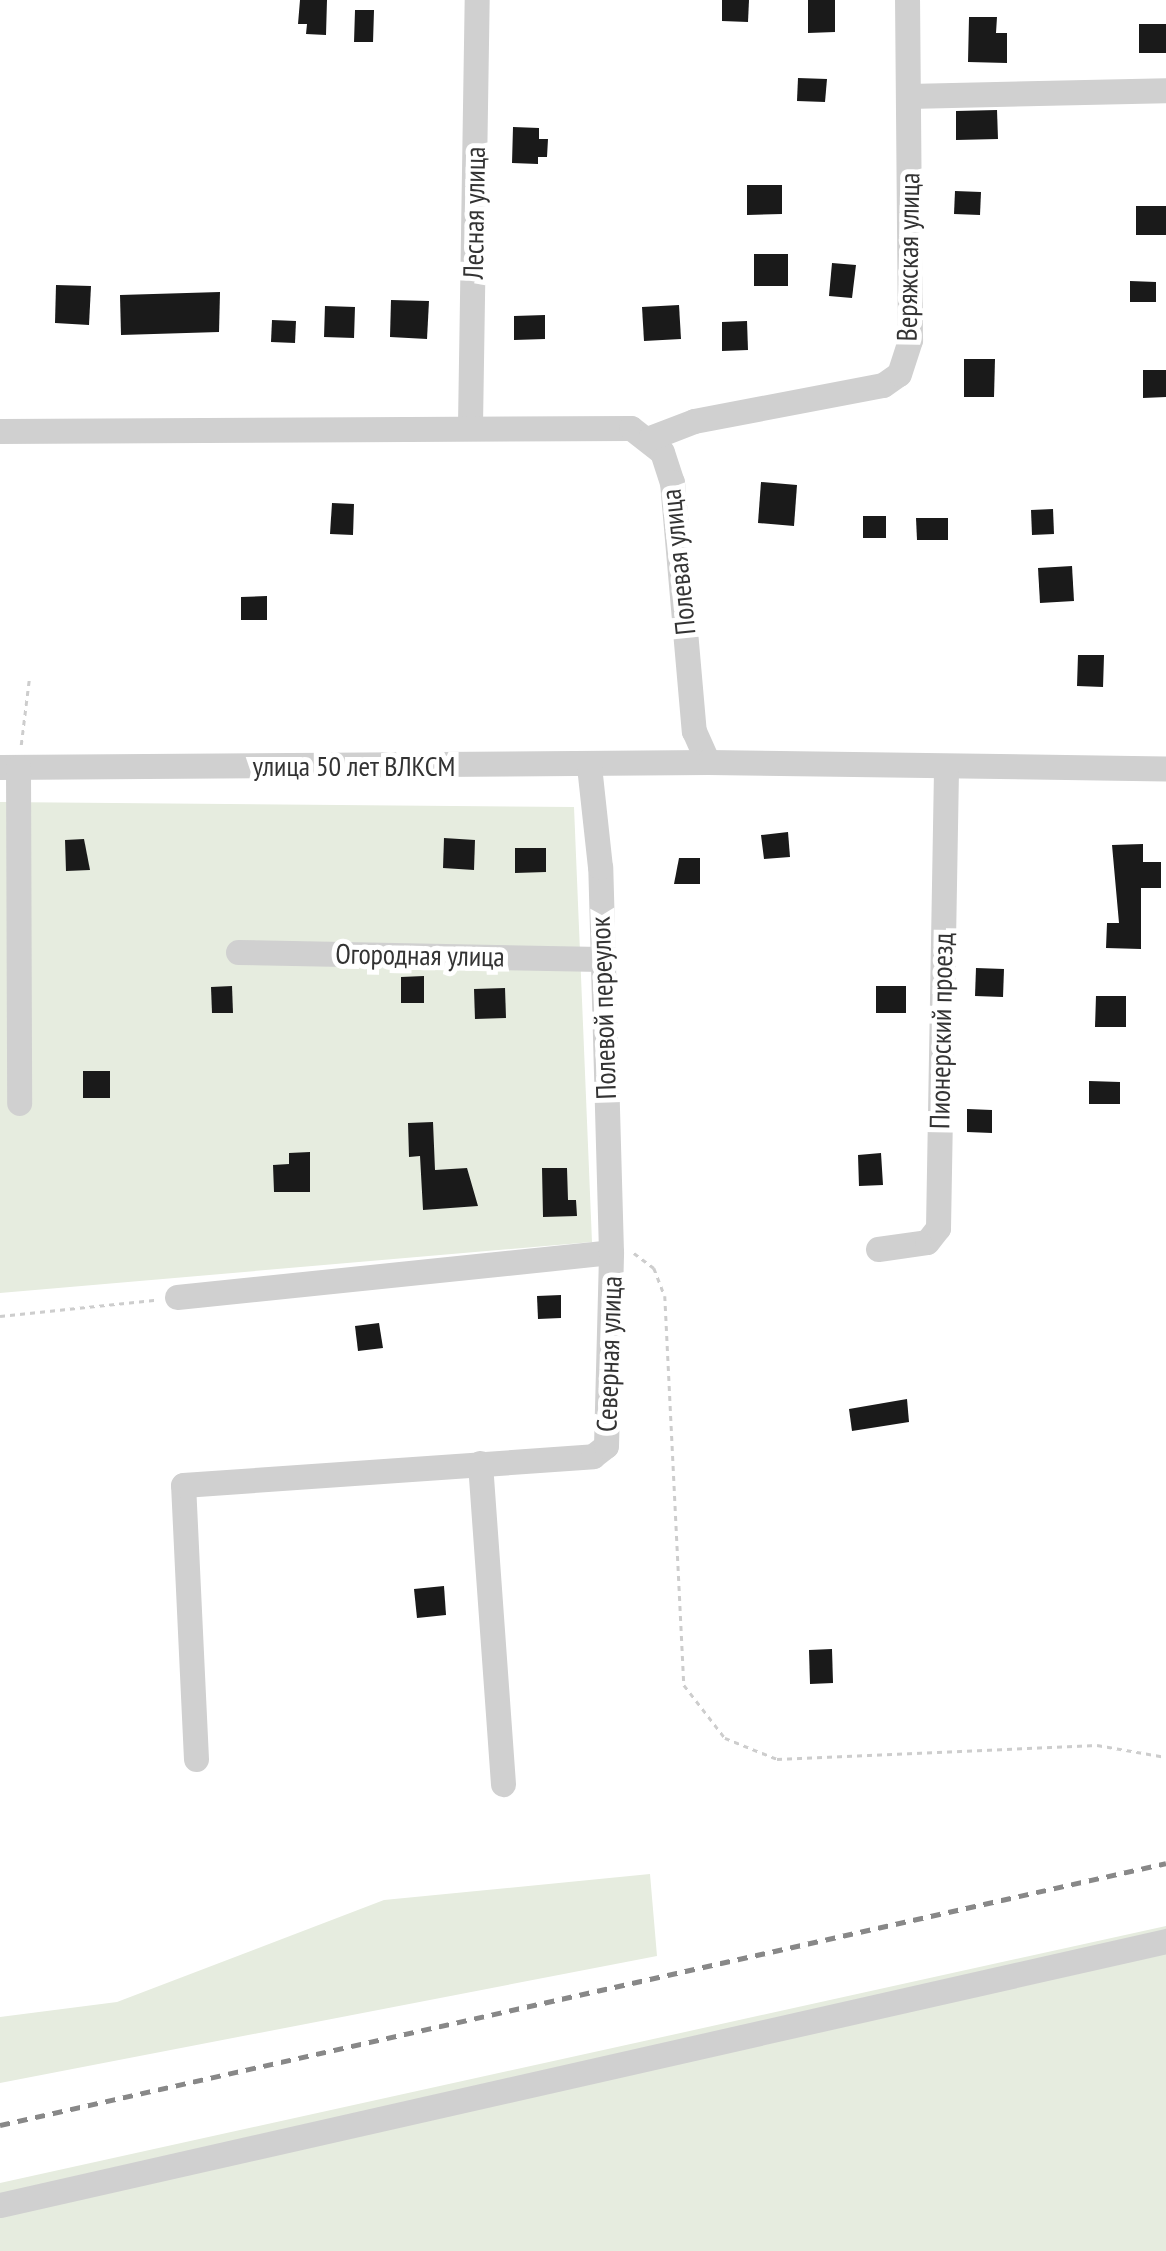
<!DOCTYPE html>
<html>
<head>
<meta charset="utf-8">
<style>
	body { margin:0 }
	#map { position:relative; width:1166px; height:2251px; overflow:hidden; background:#fff; font-family:"PT Sans Narrow",sans-serif }
	div>[style] { position:absolute }
	[style*='--x'] { left:calc(var(--x)*1px); top:calc(var(--y)*1px); width:calc(var(--w)*1px); rotate:calc(var(--a)*1deg) }
	.green>* { inset:0; background:#e6ecdf }
	.building>* { inset:0; background:#1a1a1a }
	.path>* { height:2.5px; margin-top:-1.25px; transform-origin:0; background:repeating-linear-gradient(90deg,#cdcdcd 0 5px,transparent 0 10px) }
	.minor>* { height:25px; margin:-12.5px; padding:0 12.5px; transform-origin:12.5px; border-radius:12.5px; background:#d0d0d0 }
	.rail>* { height:5px; margin-top:-2.5px; transform-origin:0; background:repeating-linear-gradient(90deg,#888 0 10px,transparent 0 18px) }
	span { translate:-50% -50%; white-space:nowrap; text-align:center; line-height:1.15; -webkit-text-stroke:10px #fff; paint-order:stroke }
	.street-label { font-size:28px; color:#333 }
</style>
</head>
<body>
<div id="map">
	<div class="green">
		<div style="clip-path:polygon(0 802px,574px 807px,592px 1242px,0 1293px)"></div>
		<div style="clip-path:polygon(650px 1874px,657px 1956px,0 2083px,0 2017px,117px 2002px,384px 1900px)"></div>
		<div style="clip-path:polygon(1166px 1926px,1166px 2251px,0 2251px,0 2183px)"></div>
	</div>
	<div class="building">
		<div style="clip-path:polygon(300px 0,327px 0,326px 35px,306px 34px,307px 24px,298px 24px)"></div>
		<div style="clip-path:polygon(722px 0,749px 0,748px 22px,722px 21px)"></div>
		<div style="clip-path:polygon(808px 0,835px 0,835px 32px,808px 33px)"></div>
		<div style="clip-path:polygon(355px 10px,374px 10px,373px 42px,354px 42px)"></div>
		<div style="clip-path:polygon(969px 17px,997px 17px,996px 33px,1007px 33px,1007px 63px,968px 62px)"></div>
		<div style="clip-path:polygon(1139px 24px,1166px 24px,1166px 53px,1139px 53px)"></div>
		<div style="clip-path:polygon(798px 78px,827px 79px,825px 102px,797px 101px)"></div>
		<div style="clip-path:polygon(997px 110px,998px 139px,956px 140px,956px 111px)"></div>
		<div style="clip-path:polygon(513px 127px,539px 128px,539px 139px,548px 139px,547px 157px,538px 157px,538px 164px,512px 163px)"></div>
		<div style="clip-path:polygon(747px 185px,782px 185px,782px 214px,747px 215px)"></div>
		<div style="clip-path:polygon(955px 191px,981px 192px,980px 215px,954px 214px)"></div>
		<div style="clip-path:polygon(1136px 206px,1166px 206px,1166px 235px,1136px 235px)"></div>
		<div style="clip-path:polygon(754px 254px,788px 254px,788px 286px,754px 286px)"></div>
		<div style="clip-path:polygon(832px 263px,856px 265px,852px 298px,829px 296px)"></div>
		<div style="clip-path:polygon(1130px 281px,1156px 282px,1156px 302px,1130px 302px)"></div>
		<div style="clip-path:polygon(56px 285px,91px 286px,89px 325px,55px 323px)"></div>
		<div style="clip-path:polygon(220px 292px,219px 332px,121px 335px,120px 295px)"></div>
		<div style="clip-path:polygon(391px 300px,429px 301px,427px 339px,390px 337px)"></div>
		<div style="clip-path:polygon(679px 305px,681px 339px,644px 341px,642px 307px)"></div>
		<div style="clip-path:polygon(325px 306px,355px 307px,354px 338px,324px 337px)"></div>
		<div style="clip-path:polygon(545px 315px,545px 339px,514px 340px,514px 316px)"></div>
		<div style="clip-path:polygon(272px 320px,296px 321px,295px 343px,271px 342px)"></div>
		<div style="clip-path:polygon(747px 321px,748px 350px,722px 351px,722px 322px)"></div>
		<div style="clip-path:polygon(964px 359px,995px 359px,994px 397px,964px 397px)"></div>
		<div style="clip-path:polygon(1143px 370px,1166px 370px,1166px 397px,1143px 398px)"></div>
		<div style="clip-path:polygon(761px 482px,797px 485px,794px 526px,758px 523px)"></div>
		<div style="clip-path:polygon(332px 503px,354px 504px,353px 535px,330px 534px)"></div>
		<div style="clip-path:polygon(1053px 509px,1054px 534px,1032px 535px,1031px 510px)"></div>
		<div style="clip-path:polygon(863px 516px,886px 516px,886px 538px,863px 538px)"></div>
		<div style="clip-path:polygon(916px 518px,948px 518px,948px 540px,917px 540px)"></div>
		<div style="clip-path:polygon(1072px 566px,1074px 601px,1040px 603px,1038px 568px)"></div>
		<div style="clip-path:polygon(267px 596px,267px 620px,241px 620px,241px 597px)"></div>
		<div style="clip-path:polygon(1078px 655px,1104px 655px,1103px 687px,1077px 686px)"></div>
		<div style="clip-path:polygon(788px 832px,790px 857px,764px 859px,761px 835px)"></div>
		<div style="clip-path:polygon(444px 838px,475px 840px,474px 870px,443px 868px)"></div>
		<div style="clip-path:polygon(84px 839px,90px 870px,66px 871px,65px 840px)"></div>
		<div style="clip-path:polygon(1143px 844px,1143px 862px,1161px 862px,1161px 888px,1141px 888px,1141px 949px,1106px 948px,1107px 923px,1119px 923px,1112px 845px)"></div>
		<div style="clip-path:polygon(515px 848px,546px 848px,546px 872px,515px 873px)"></div>
		<div style="clip-path:polygon(679px 858px,700px 858px,700px 884px,674px 884px)"></div>
		<div style="clip-path:polygon(976px 968px,1004px 969px,1003px 997px,975px 996px)"></div>
		<div style="clip-path:polygon(424px 976px,424px 1003px,401px 1003px,401px 977px)"></div>
		<div style="clip-path:polygon(232px 986px,233px 1013px,212px 1013px,211px 987px)"></div>
		<div style="clip-path:polygon(876px 986px,906px 986px,906px 1013px,876px 1013px)"></div>
		<div style="clip-path:polygon(505px 988px,506px 1018px,475px 1019px,474px 989px)"></div>
		<div style="clip-path:polygon(1096px 996px,1126px 996px,1126px 1027px,1095px 1027px)"></div>
		<div style="clip-path:polygon(83px 1071px,110px 1071px,110px 1098px,83px 1098px)"></div>
		<div style="clip-path:polygon(1089px 1081px,1120px 1082px,1120px 1104px,1089px 1104px)"></div>
		<div style="clip-path:polygon(967px 1109px,992px 1110px,992px 1133px,967px 1132px)"></div>
		<div style="clip-path:polygon(433px 1122px,435px 1170px,467px 1168px,478px 1206px,423px 1210px,420px 1156px,409px 1157px,408px 1123px)"></div>
		<div style="clip-path:polygon(310px 1152px,310px 1192px,274px 1192px,273px 1165px,289px 1164px,289px 1153px)"></div>
		<div style="clip-path:polygon(881px 1153px,883px 1185px,859px 1186px,858px 1155px)"></div>
		<div style="clip-path:polygon(542px 1168px,567px 1168px,568px 1200px,576px 1200px,577px 1216px,543px 1217px)"></div>
		<div style="clip-path:polygon(561px 1295px,561px 1318px,538px 1319px,537px 1296px)"></div>
		<div style="clip-path:polygon(379px 1323px,383px 1348px,358px 1351px,355px 1326px)"></div>
		<div style="clip-path:polygon(907px 1399px,909px 1422px,852px 1431px,849px 1409px)"></div>
		<div style="clip-path:polygon(444px 1586px,446px 1615px,417px 1618px,414px 1589px)"></div>
		<div style="clip-path:polygon(832px 1649px,833px 1683px,810px 1684px,809px 1650px)"></div>
	</div>
	<div class="path">
		<div style="--x:21;--y:745;--w:65;--a:-83"></div>
		<div style="--x:634;--y:1253;--w:25;--a:37"></div>
		<div style="--x:654;--y:1268;--w:30;--a:69"></div>
		<div style="--x:665;--y:1296;--w:389;--a:87.2"></div>
		<div style="--x:684;--y:1685;--w:67;--a:52.3"></div>
		<div style="--x:725;--y:1738;--w:56;--a:22"></div>
		<div style="--x:777;--y:1759;--w:320;--a:-2.5"></div>
		<div style="--x:1097;--y:1745;--w:70;--a:9.9"></div>
		<div style="--x:0;--y:1316;--w:157;--a:-5.9"></div>
	</div>
	<div class="minor">
		<div style="--x:908;--y:96;--w:258;--a:-1.3"></div>
		<div style="--x:470;--y:425;--w:425;--a:-89.1"></div>
		<div style="--x:0;--y:431;--w:631;--a:-0.27"></div>
		<div style="--x:631;--y:428;--w:39;--a:38"></div>
		<div style="--x:662;--y:452;--w:32;--a:72"></div>
		<div style="--x:672;--y:482;--w:250;--a:85"></div>
		<div style="--x:694;--y:731;--w:34;--a:66"></div>
		<div style="--x:650;--y:438;--w:47;--a:-21.1"></div>
		<div style="--x:694;--y:421;--w:192;--a:-10.8"></div>
		<div style="--x:883;--y:385;--w:19;--a:-35"></div>
		<div style="--x:899;--y:374;--w:36;--a:-72"></div>
		<div style="--x:910;--y:340;--w:340;--a:-90.5"></div>
		<div style="--x:0;--y:767;--w:708;--a:-0.4"></div>
		<div style="--x:708;--y:762;--w:458;--a:0.8"></div>
		<div style="--x:18;--y:767;--w:336;--a:89.8"></div>
		<div style="--x:238;--y:952;--w:363;--a:1.1"></div>
		<div style="--x:878;--y:1249;--w:49;--a:-8.1"></div>
		<div style="--x:927;--y:1242;--w:18;--a:-52"></div>
		<div style="--x:938;--y:1228;--w:461;--a:-89"></div>
		<div style="--x:177;--y:1297;--w:436;--a:-5.9"></div>
		<div style="--x:480;--y:1463;--w:322;--a:85.9"></div>
		<div style="--x:196;--y:1759;--w:274;--a:-92.7"></div>
		<div style="--x:183;--y:1485;--w:411;--a:-4"></div>
		<div style="--x:593;--y:1456;--w:16;--a:-38"></div>
		<div style="--x:606;--y:1446;--w:194;--a:-88.5"></div>
		<div style="--x:611;--y:1252;--w:385;--a:-91.6"></div>
		<div style="--x:600;--y:867;--w:103;--a:-96.2"></div>
		<div style="--x:0;--y:2205;--w:1196;--a:-12.76"></div>
	</div>
	<div class="rail">
		<div style="--x:0;--y:2125;--w:1195;--a:-12.66"></div>
	</div>
	<div class="street-label">
		<span style="left:474px;top:213px;rotate:-89deg">Лесная улица</span>
		<span style="left:908px;top:257px;rotate:-89deg">Веряжская улица</span>
		<span style="left:678px;top:562px;rotate:-96deg">Полевая улица</span>
		<span style="left:354px;top:766px">улица 50 лет ВЛКСМ</span>
		<span style="left:420px;top:955px;rotate:1deg">Огородная улица</span>
		<span style="left:603px;top:1008px;rotate:-92deg">Полевой переулок</span>
		<span style="left:941px;top:1031px;rotate:-89deg">Пионерский проезд</span>
		<span style="left:609px;top:1354px;rotate:-88deg">Северная улица</span>
	</div>
</div>
</body>
</html>
